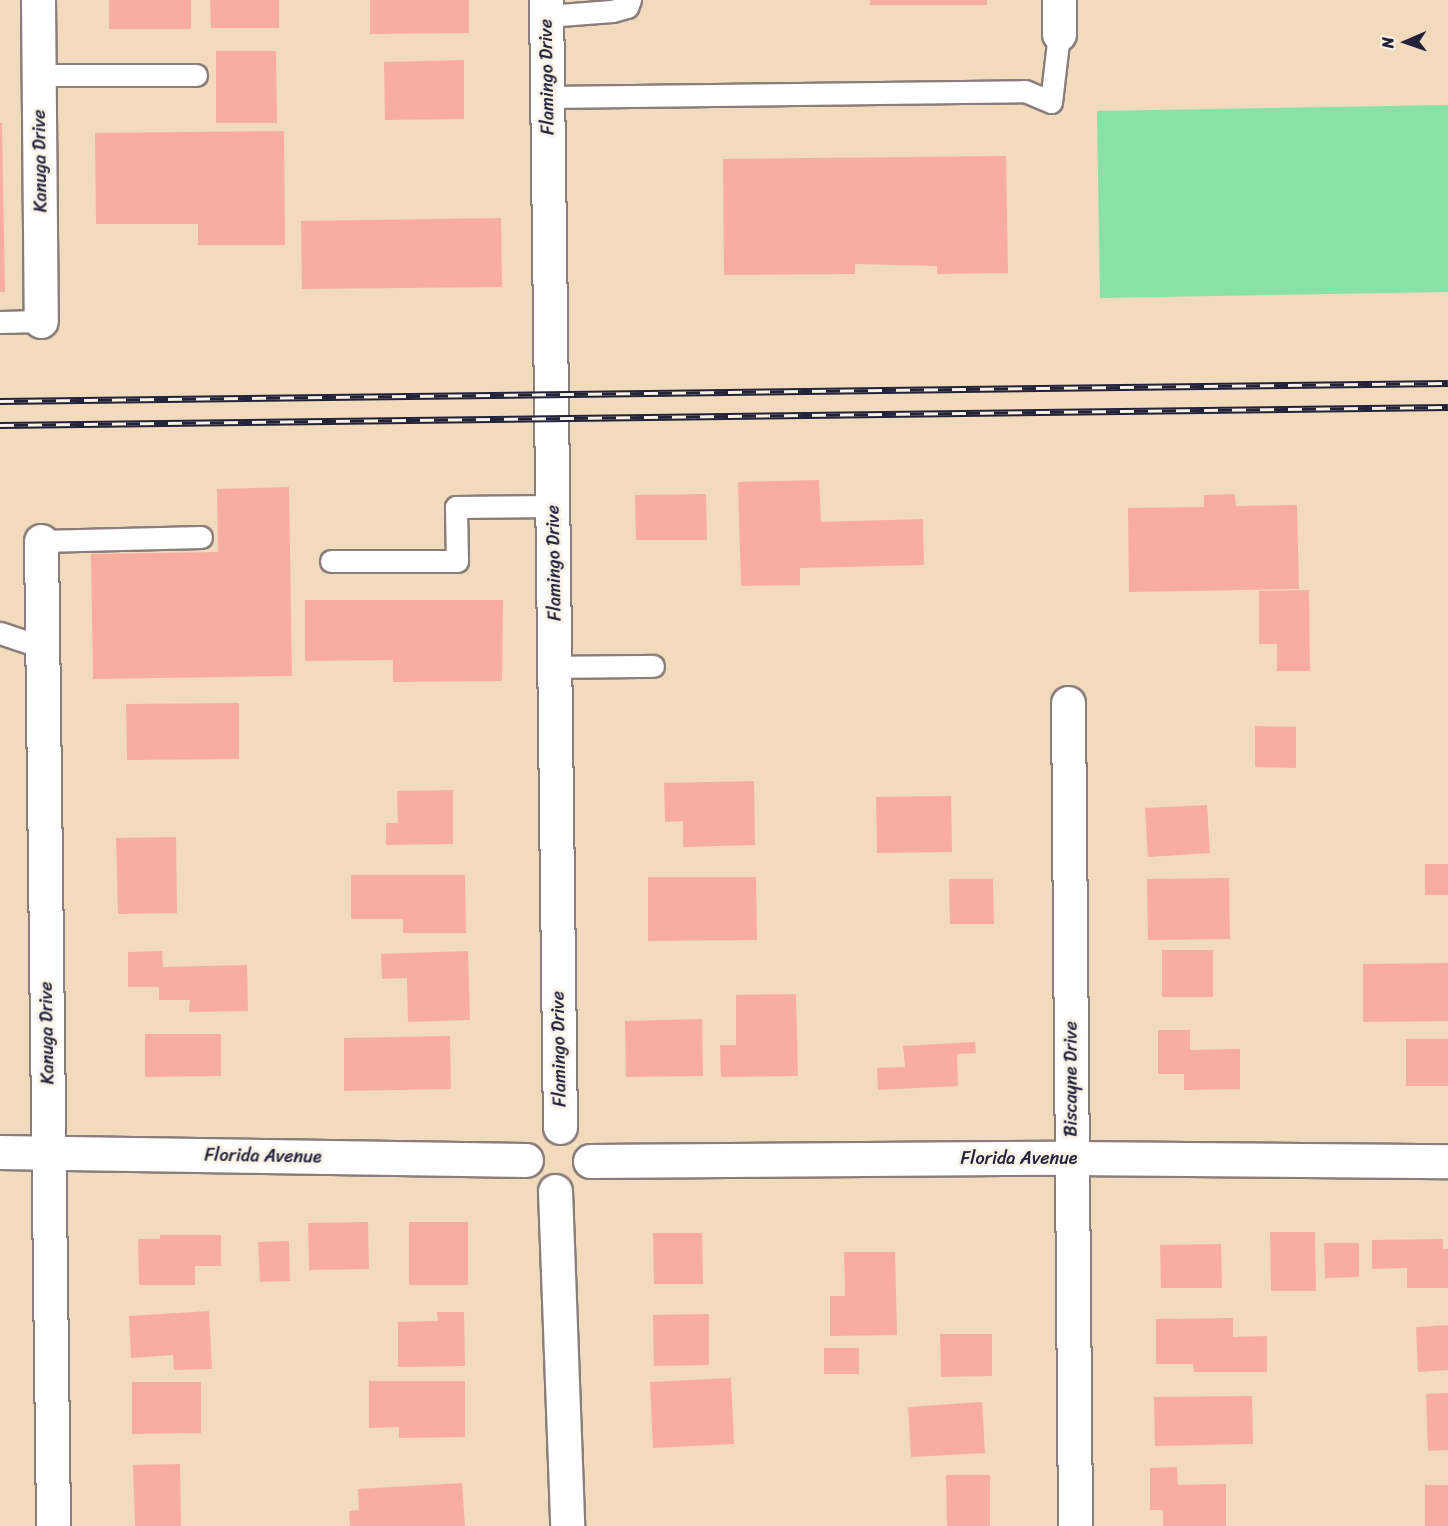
<!DOCTYPE html>
<html>
<head>
<meta charset="utf-8">
<style>
	body { margin:0 }
	#map { position:relative; width:1448px; height:1526px; overflow:hidden; background:#f1dbbc; font-family:Sriracha,sans-serif }
	div>[style] { position:absolute }
	[style*='--x'] { left:calc(var(--x)*1px); top:calc(var(--y)*1px); width:calc(var(--w)*1px); rotate:calc(var(--a)*1deg) }
	.green>* { inset:0; background:#88e1a6 }
	.building>* { inset:0; background:#f9ad9f }
	.roads { filter:drop-shadow(2px 0 #8a7e7c) drop-shadow(-2px 0 #8a7e7c) drop-shadow(0 2px #8a7e7c) drop-shadow(0 -2px #8a7e7c) }
	.service>* { height:21px; margin:-10.5px; padding:0 10.5px; transform-origin:10.5px; border-radius:10.5px; background:#fff }
	.minor>* { height:33px; margin:-16.5px; padding:0 16.5px; transform-origin:16.5px; border-radius:16.5px; background:#fff }
	.rail>* { height:7px; margin-top:-3.5px; transform-origin:0; background:repeating-linear-gradient(90deg,#f7f3e8 0 14px,#22223b 0 28px); box-sizing:border-box; border-block:2px solid #22223b }
	span { translate:-50% -50%; white-space:nowrap; text-align:center; line-height:1.15; -webkit-text-stroke:6px #f7f3e8; paint-order:stroke }
	.street-label { font-size:18px; color:#22223b }
	.north { position:absolute; left:1376px; top:12px; width:60px; height:60px; -webkit-text-stroke:4px #f7f3e8; paint-order:stroke; rotate:268deg; font-size:16px; font-weight:700; line-height:24px; text-align:center; color:#22223b }
	.north::after { content:''; display:block; margin:auto; width:21px; height:27px; background:#22223b; clip-path:polygon(50% 0,100% 100%,50% 72%,0 100%) }
</style>
</head>
<body>
<div id="map">
	<div class="green">
		<div style="clip-path:polygon(1448px 105px,1448px 292px,1100px 298px,1097px 111px)"></div>
	</div>
	<div class="building">
		<div style="clip-path:polygon(109px 0,191px 0,191px 29px,109px 29px)"></div>
		<div style="clip-path:polygon(210px 0,279px 0,279px 28px,211px 28px)"></div>
		<div style="clip-path:polygon(370px 0,469px 0,469px 33px,370px 34px)"></div>
		<div style="clip-path:polygon(870px 0,987px 0,987px 5px,870px 5px)"></div>
		<div style="clip-path:polygon(216px 51px,276px 51px,277px 123px,216px 123px)"></div>
		<div style="clip-path:polygon(464px 60px,464px 119px,385px 120px,384px 62px)"></div>
		<div style="clip-path:polygon(0 123px,2px 123px,5px 292px,0 292px)"></div>
		<div style="clip-path:polygon(284px 131px,285px 245px,198px 245px,198px 224px,96px 224px,95px 133px)"></div>
		<div style="clip-path:polygon(1006px 156px,1008px 273px,937px 274px,937px 266px,855px 264px,855px 274px,724px 275px,723px 159px)"></div>
		<div style="clip-path:polygon(501px 218px,502px 287px,302px 289px,301px 221px)"></div>
		<div style="clip-path:polygon(819px 480px,821px 522px,923px 519px,924px 565px,800px 568px,800px 585px,741px 586px,738px 482px)"></div>
		<div style="clip-path:polygon(289px 487px,292px 676px,93px 679px,91px 554px,218px 552px,217px 489px)"></div>
		<div style="clip-path:polygon(706px 494px,707px 540px,636px 540px,635px 495px)"></div>
		<div style="clip-path:polygon(1235px 494px,1236px 506px,1297px 505px,1299px 589px,1129px 592px,1128px 508px,1204px 507px,1204px 495px)"></div>
		<div style="clip-path:polygon(1309px 590px,1310px 671px,1277px 671px,1277px 644px,1259px 644px,1259px 591px)"></div>
		<div style="clip-path:polygon(305px 600px,503px 600px,502px 681px,393px 682px,393px 660px,305px 661px)"></div>
		<div style="clip-path:polygon(239px 703px,239px 759px,127px 760px,126px 704px)"></div>
		<div style="clip-path:polygon(1255px 726px,1296px 727px,1296px 768px,1255px 767px)"></div>
		<div style="clip-path:polygon(754px 781px,755px 845px,683px 847px,683px 821px,665px 822px,664px 783px)"></div>
		<div style="clip-path:polygon(453px 790px,453px 844px,386px 845px,386px 823px,398px 823px,397px 791px)"></div>
		<div style="clip-path:polygon(951px 796px,952px 852px,877px 853px,876px 797px)"></div>
		<div style="clip-path:polygon(1207px 805px,1210px 853px,1148px 857px,1145px 808px)"></div>
		<div style="clip-path:polygon(176px 837px,177px 913px,118px 914px,116px 838px)"></div>
		<div style="clip-path:polygon(1425px 864px,1448px 864px,1448px 895px,1425px 895px)"></div>
		<div style="clip-path:polygon(351px 875px,465px 875px,466px 933px,403px 933px,403px 919px,351px 919px)"></div>
		<div style="clip-path:polygon(648px 877px,756px 877px,757px 940px,648px 941px)"></div>
		<div style="clip-path:polygon(1229px 878px,1230px 939px,1148px 940px,1147px 879px)"></div>
		<div style="clip-path:polygon(949px 879px,993px 879px,994px 924px,950px 924px)"></div>
		<div style="clip-path:polygon(1162px 950px,1213px 950px,1213px 997px,1162px 997px)"></div>
		<div style="clip-path:polygon(162px 951px,163px 967px,247px 965px,248px 1011px,189px 1012px,190px 1000px,159px 1000px,159px 987px,128px 987px,128px 952px)"></div>
		<div style="clip-path:polygon(468px 951px,470px 1020px,408px 1022px,407px 978px,382px 979px,381px 954px)"></div>
		<div style="clip-path:polygon(1448px 963px,1448px 1021px,1363px 1022px,1363px 964px)"></div>
		<div style="clip-path:polygon(796px 994px,798px 1076px,721px 1077px,720px 1045px,736px 1045px,736px 995px)"></div>
		<div style="clip-path:polygon(702px 1019px,703px 1076px,626px 1077px,625px 1021px)"></div>
		<div style="clip-path:polygon(1158px 1030px,1190px 1030px,1190px 1050px,1240px 1049px,1240px 1089px,1184px 1090px,1184px 1074px,1158px 1074px)"></div>
		<div style="clip-path:polygon(145px 1034px,221px 1034px,221px 1076px,145px 1077px)"></div>
		<div style="clip-path:polygon(450px 1036px,451px 1089px,344px 1091px,344px 1038px)"></div>
		<div style="clip-path:polygon(1406px 1039px,1448px 1039px,1448px 1086px,1406px 1086px)"></div>
		<div style="clip-path:polygon(975px 1042px,976px 1053px,957px 1054px,958px 1086px,878px 1090px,877px 1068px,905px 1067px,903px 1046px)"></div>
		<div style="clip-path:polygon(368px 1222px,369px 1269px,309px 1270px,308px 1223px)"></div>
		<div style="clip-path:polygon(409px 1222px,468px 1222px,468px 1285px,409px 1285px)"></div>
		<div style="clip-path:polygon(1270px 1232px,1315px 1232px,1316px 1291px,1271px 1291px)"></div>
		<div style="clip-path:polygon(653px 1233px,702px 1233px,703px 1284px,654px 1284px)"></div>
		<div style="clip-path:polygon(160px 1235px,221px 1235px,221px 1266px,195px 1266px,195px 1285px,139px 1285px,138px 1239px,160px 1239px)"></div>
		<div style="clip-path:polygon(1443px 1239px,1443px 1249px,1448px 1249px,1448px 1288px,1407px 1288px,1407px 1268px,1372px 1269px,1372px 1240px)"></div>
		<div style="clip-path:polygon(289px 1241px,290px 1281px,260px 1282px,258px 1242px)"></div>
		<div style="clip-path:polygon(1324px 1243px,1359px 1243px,1359px 1277px,1325px 1278px)"></div>
		<div style="clip-path:polygon(1221px 1244px,1222px 1288px,1161px 1288px,1160px 1245px)"></div>
		<div style="clip-path:polygon(844px 1252px,895px 1252px,897px 1335px,830px 1336px,830px 1296px,845px 1296px)"></div>
		<div style="clip-path:polygon(209px 1311px,212px 1369px,174px 1370px,173px 1355px,131px 1358px,129px 1316px)"></div>
		<div style="clip-path:polygon(437px 1312px,464px 1312px,465px 1366px,398px 1367px,398px 1322px,438px 1321px)"></div>
		<div style="clip-path:polygon(709px 1314px,709px 1365px,654px 1366px,653px 1315px)"></div>
		<div style="clip-path:polygon(1233px 1318px,1233px 1337px,1267px 1336px,1267px 1372px,1194px 1372px,1193px 1364px,1156px 1364px,1156px 1319px)"></div>
		<div style="clip-path:polygon(1448px 1325px,1448px 1370px,1418px 1372px,1416px 1327px)"></div>
		<div style="clip-path:polygon(940px 1334px,992px 1334px,992px 1376px,941px 1377px)"></div>
		<div style="clip-path:polygon(824px 1348px,859px 1348px,859px 1374px,824px 1374px)"></div>
		<div style="clip-path:polygon(731px 1378px,734px 1444px,653px 1448px,650px 1382px)"></div>
		<div style="clip-path:polygon(369px 1381px,465px 1381px,465px 1437px,399px 1438px,399px 1427px,369px 1428px)"></div>
		<div style="clip-path:polygon(132px 1382px,201px 1382px,201px 1433px,132px 1434px)"></div>
		<div style="clip-path:polygon(1448px 1393px,1448px 1450px,1428px 1451px,1426px 1394px)"></div>
		<div style="clip-path:polygon(1252px 1396px,1253px 1444px,1155px 1446px,1154px 1397px)"></div>
		<div style="clip-path:polygon(982px 1402px,985px 1453px,911px 1457px,908px 1407px)"></div>
		<div style="clip-path:polygon(180px 1464px,181px 1526px,135px 1526px,133px 1465px)"></div>
		<div style="clip-path:polygon(1177px 1467px,1178px 1485px,1226px 1484px,1226px 1526px,1163px 1526px,1163px 1510px,1150px 1510px,1150px 1468px)"></div>
		<div style="clip-path:polygon(946px 1475px,990px 1475px,990px 1526px,947px 1526px)"></div>
		<div style="clip-path:polygon(462px 1483px,465px 1526px,350px 1526px,349px 1511px,359px 1510px,358px 1489px)"></div>
		<div style="clip-path:polygon(1425px 1485px,1448px 1485px,1448px 1526px,1425px 1526px)"></div>
	</div>
	<div class="roads">
		<div class="service">
			<div style="--x:547;--y:16;--w:65;--a:-4.4"></div>
			<div style="--x:612;--y:11;--w:16;--a:-15"></div>
			<div style="--x:627;--y:7;--w:8;--a:-67"></div>
			<div style="--x:39;--y:75;--w:157;--a:0"></div>
			<div style="--x:548;--y:97;--w:477;--a:-0.7"></div>
			<div style="--x:1025;--y:91;--w:28;--a:23"></div>
			<div style="--x:1051;--y:102;--w:68;--a:-83.3"></div>
			<div style="--x:0;--y:322;--w:41;--a:-1.4"></div>
			<div style="--x:41;--y:541;--w:160;--a:-1.4"></div>
			<div style="--x:331;--y:561;--w:126;--a:0"></div>
			<div style="--x:457;--y:561;--w:54;--a:-91.1"></div>
			<div style="--x:456;--y:507;--w:97;--a:-0.6"></div>
			<div style="--x:0;--y:633;--w:44;--a:18.4"></div>
			<div style="--x:555;--y:667;--w:98;--a:-0.6"></div>
		</div>
		<div class="minor">
			<div style="--x:38;--y:0;--w:321;--a:89.5"></div>
			<div style="--x:546;--y:0;--w:1127;--a:89.29"></div>
			<div style="--x:1059;--y:0;--w:34;--a:90"></div>
			<div style="--x:41;--y:541;--w:985;--a:89.3"></div>
			<div style="--x:1068;--y:703;--w:823;--a:89.51"></div>
			<div style="--x:0;--y:1152;--w:526;--a:0.87"></div>
			<div style="--x:590;--y:1161;--w:481;--a:-0.4"></div>
			<div style="--x:1071;--y:1158;--w:377;--a:0.5"></div>
			<div style="--x:555;--y:1191;--w:335;--a:87.9"></div>
		</div>
	</div>
	<div class="rail">
		<div style="--x:0;--y:401;--w:1448;--a:-0.71"></div>
		<div style="--x:0;--y:425;--w:1448;--a:-0.71"></div>
	</div>
	<div class="street-label">
		<span style="left:547px;top:77px;rotate:-91deg">Flamingo Drive</span>
		<span style="left:40px;top:161px;rotate:-91deg">Kanuga Drive</span>
		<span style="left:554px;top:563px;rotate:-91deg">Flamingo Drive</span>
		<span style="left:47px;top:1033px;rotate:-91deg">Kanuga Drive</span>
		<span style="left:559px;top:1049px;rotate:-91deg">Flamingo Drive</span>
		<span style="left:1071px;top:1079px;rotate:-90deg">Biscayne Drive</span>
		<span style="left:263px;top:1156px;rotate:1deg">Florida Avenue</span>
		<span style="left:1019px;top:1158px">Florida Avenue</span>
	</div>
	<div class="north">N</div>
</div>
</body>
</html>
